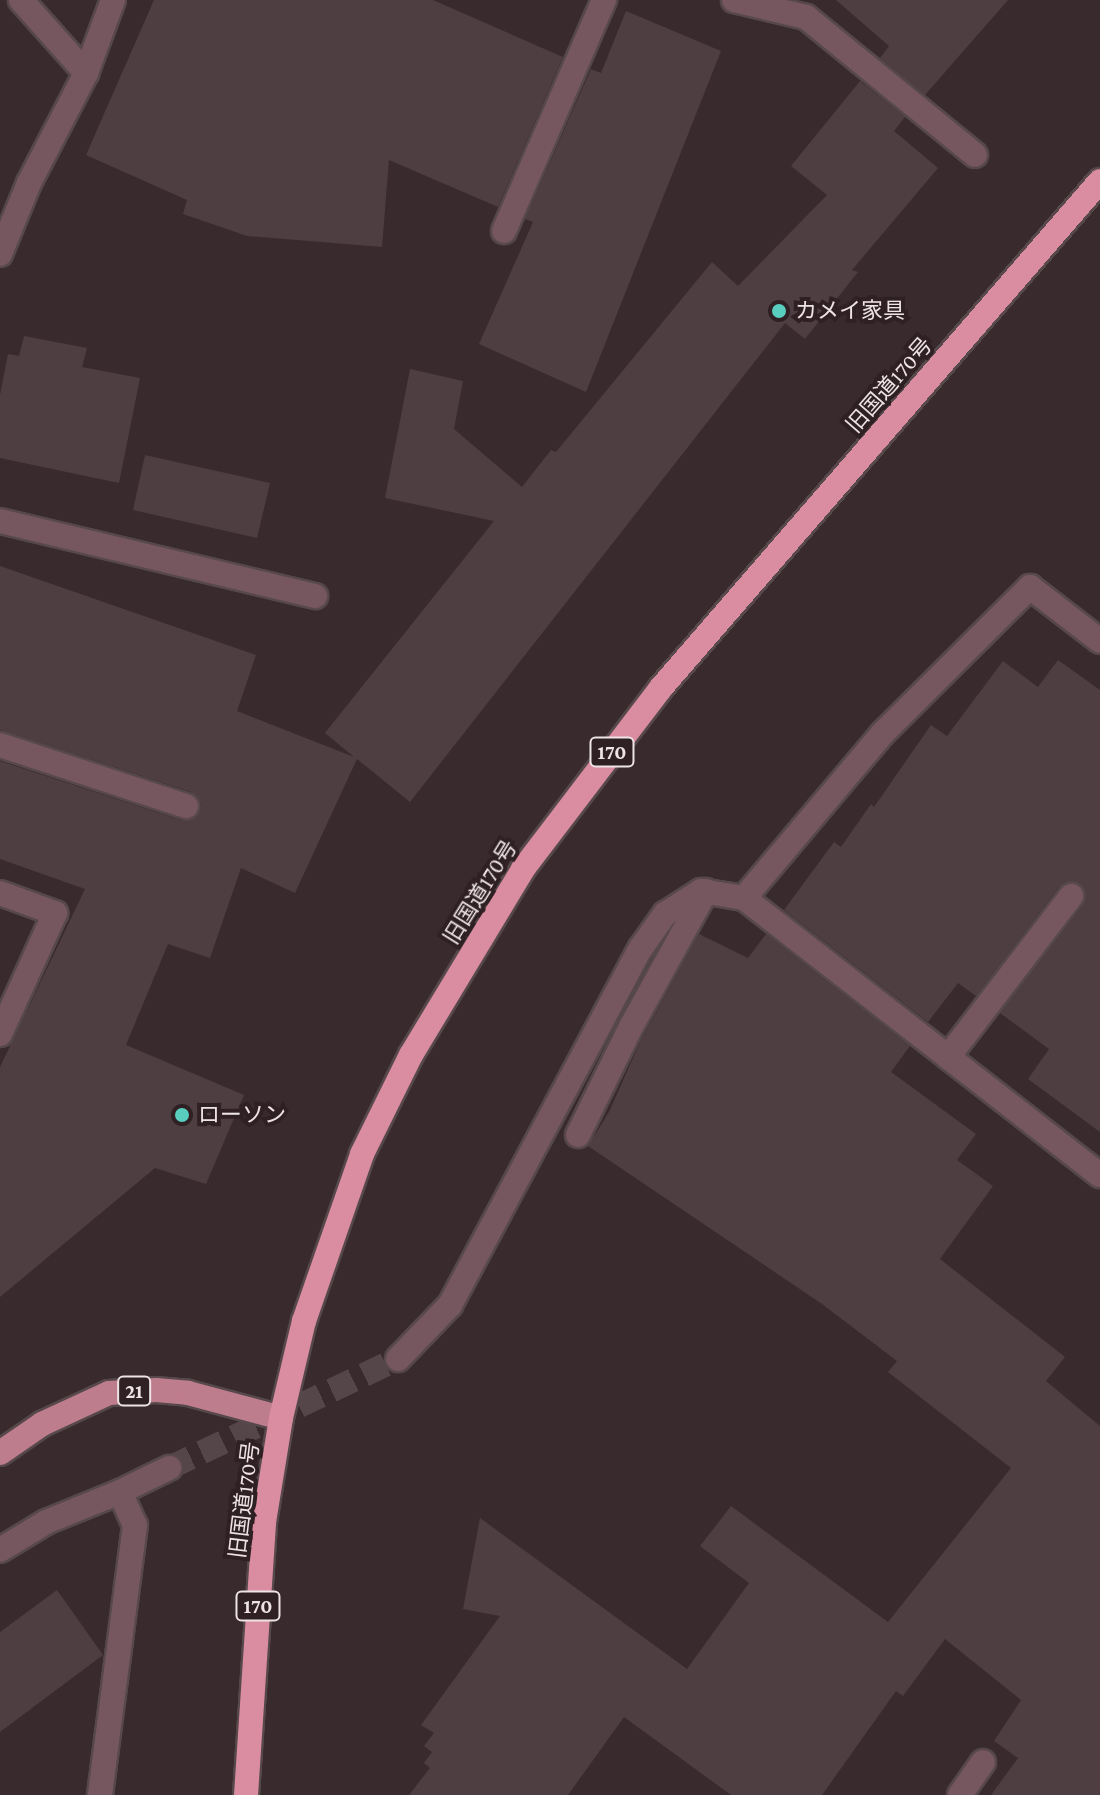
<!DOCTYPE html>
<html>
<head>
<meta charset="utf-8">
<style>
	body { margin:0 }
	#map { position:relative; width:1100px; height:1795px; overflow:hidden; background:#392a2d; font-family:"Crimson Pro","Noto Sans JP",serif }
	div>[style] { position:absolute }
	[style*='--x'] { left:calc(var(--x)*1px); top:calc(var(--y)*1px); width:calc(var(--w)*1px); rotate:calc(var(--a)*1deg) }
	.building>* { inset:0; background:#4e3e42 }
	.minor-tunnel>* { height:24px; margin-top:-12px; transform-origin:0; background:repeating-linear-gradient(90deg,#544649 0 24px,transparent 0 36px) }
	.roads { filter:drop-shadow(2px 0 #56484b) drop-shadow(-2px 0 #56484b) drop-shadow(0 2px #56484b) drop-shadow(0 -2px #56484b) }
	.minor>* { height:24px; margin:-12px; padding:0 12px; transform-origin:12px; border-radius:12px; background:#77575f }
	.major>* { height:24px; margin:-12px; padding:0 12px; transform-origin:12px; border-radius:12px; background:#be7d8d }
	.highway>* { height:24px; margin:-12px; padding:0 12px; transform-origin:12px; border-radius:12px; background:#da8ca0 }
	.dots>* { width:22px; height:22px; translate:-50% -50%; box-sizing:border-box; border:4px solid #2f2023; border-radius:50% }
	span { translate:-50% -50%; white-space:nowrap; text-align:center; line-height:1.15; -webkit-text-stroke:8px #2f2023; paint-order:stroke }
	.shield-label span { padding:2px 6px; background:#2f2023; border:2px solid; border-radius:6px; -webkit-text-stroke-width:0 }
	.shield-label { font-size:20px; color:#eee4e6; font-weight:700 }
	.poi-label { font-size:22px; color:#eee4e6 }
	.left { translate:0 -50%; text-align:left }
	.street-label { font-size:22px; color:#eee4e6 }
</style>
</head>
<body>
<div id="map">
	<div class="building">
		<div style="clip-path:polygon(154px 0,433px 0,563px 57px,498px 207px,389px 160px,382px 247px,247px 236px,183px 214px,187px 200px,86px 155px)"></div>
		<div style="clip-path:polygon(836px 0,1008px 0,925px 95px,880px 58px,889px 46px)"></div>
		<div style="clip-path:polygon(626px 11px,721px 51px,586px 392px,479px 344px,533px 222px,525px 219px,591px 69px,601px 73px)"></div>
		<div style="clip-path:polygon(860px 81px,905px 117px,894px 131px,938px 168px,852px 270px,858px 272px,805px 339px,785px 323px,410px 802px,357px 759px,295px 893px,241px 868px,210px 958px,168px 944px,126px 1045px,244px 1095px,206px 1184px,155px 1168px,0 1297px,0 1067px,85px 889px,0 859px,0 761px,181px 820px,195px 818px,201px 804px,191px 792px,0 730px,0 566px,256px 655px,237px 711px,354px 757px,325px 733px,494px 521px,385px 498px,410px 369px,463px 381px,454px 429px,522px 487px,551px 450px,556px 452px,712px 262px,738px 286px,827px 195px,791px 166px)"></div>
		<div style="clip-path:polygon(24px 336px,87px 348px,82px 367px,140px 378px,119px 483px,0 458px,0 395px,8px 354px,19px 356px)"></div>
		<div style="clip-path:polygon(145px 455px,270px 483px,257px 538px,133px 510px)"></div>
		<div style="clip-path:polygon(1058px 660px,1100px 690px,1100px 1132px,1028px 1079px,1049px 1049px,1000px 1013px,1083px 905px,1085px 891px,1079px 884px,1066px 882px,1059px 887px,976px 996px,958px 983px,928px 1022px,784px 910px,834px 842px,841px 847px,871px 804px,874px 807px,931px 725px,947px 736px,1003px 661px,1038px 687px)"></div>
		<div style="clip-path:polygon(699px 934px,748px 958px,766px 934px,910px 1046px,891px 1072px,976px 1134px,957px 1160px,993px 1186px,940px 1259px,1065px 1357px,1046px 1381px,1100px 1426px,1100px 1795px,991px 1795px,1018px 1758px,994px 1741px,1021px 1700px,945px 1639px,903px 1696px,896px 1691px,822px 1795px,731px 1795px,624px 1717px,568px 1795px,409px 1795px,430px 1768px,424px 1763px,432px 1752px,424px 1746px,434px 1733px,421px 1725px,500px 1616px,463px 1609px,480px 1518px,687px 1669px,749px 1583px,700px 1546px,731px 1506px,888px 1622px,1011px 1468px,888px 1372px,897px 1361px,822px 1304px,588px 1146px,609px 1112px,641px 1040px)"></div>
		<div style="clip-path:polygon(57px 1590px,103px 1655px,0 1732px,0 1632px)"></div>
	</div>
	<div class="minor-tunnel">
		<div style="--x:169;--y:1468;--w:254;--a:-25.5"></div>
	</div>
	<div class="roads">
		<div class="minor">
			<div style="--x:21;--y:0;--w:98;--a:48.3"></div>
			<div style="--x:734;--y:0;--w:74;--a:13.3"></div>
			<div style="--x:806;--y:17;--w:218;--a:39.2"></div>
			<div style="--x:504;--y:231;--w:252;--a:-66.6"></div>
			<div style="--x:0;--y:254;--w:77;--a:-67.8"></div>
			<div style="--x:29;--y:183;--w:124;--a:-62.6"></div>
			<div style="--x:86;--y:73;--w:78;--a:-69.7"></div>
			<div style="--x:0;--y:521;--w:324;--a:13.4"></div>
			<div style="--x:0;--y:745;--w:196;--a:18.2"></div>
			<div style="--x:0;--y:893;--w:59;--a:20"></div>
			<div style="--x:55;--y:913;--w:133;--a:114.4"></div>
			<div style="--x:744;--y:898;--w:214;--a:-49.9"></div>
			<div style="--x:882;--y:734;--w:209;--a:-44.8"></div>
			<div style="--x:1030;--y:587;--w:88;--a:37.6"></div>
			<div style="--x:948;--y:1057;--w:203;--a:-52.6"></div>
			<div style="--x:578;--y:1135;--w:123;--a:-63.9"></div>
			<div style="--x:632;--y:1025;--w:153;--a:-61.1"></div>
			<div style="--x:398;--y:1359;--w:75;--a:-46.1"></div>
			<div style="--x:450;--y:1305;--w:405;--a:-61.9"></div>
			<div style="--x:641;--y:948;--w:42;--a:-54.8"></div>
			<div style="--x:665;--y:914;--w:43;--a:-32.6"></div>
			<div style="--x:701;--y:891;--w:44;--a:9.2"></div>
			<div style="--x:744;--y:898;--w:451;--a:37.9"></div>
			<div style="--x:120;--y:1492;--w:55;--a:-26.1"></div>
			<div style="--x:0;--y:1550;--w:54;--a:-31.3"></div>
			<div style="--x:46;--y:1522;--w:80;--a:-22.1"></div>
			<div style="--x:120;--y:1492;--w:36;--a:66"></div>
			<div style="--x:135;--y:1525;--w:272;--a:97.4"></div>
			<div style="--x:960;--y:1795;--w:40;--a:-55.1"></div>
		</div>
		<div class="major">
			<div style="--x:0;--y:1453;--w:51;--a:-34.6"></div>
			<div style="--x:42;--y:1424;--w:74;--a:-24.8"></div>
			<div style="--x:109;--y:1393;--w:47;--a:-3.7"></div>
			<div style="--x:156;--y:1390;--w:32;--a:5"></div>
			<div style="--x:188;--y:1393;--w:96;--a:15"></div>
		</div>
		<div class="highway">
			<div style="--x:246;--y:1795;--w:274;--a:-86.2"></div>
			<div style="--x:264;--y:1522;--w:105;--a:-80.7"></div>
			<div style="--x:281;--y:1418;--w:100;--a:-76.7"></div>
			<div style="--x:304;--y:1321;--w:177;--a:-70.8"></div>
			<div style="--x:362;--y:1154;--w:110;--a:-63.7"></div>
			<div style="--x:411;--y:1055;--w:217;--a:-58.9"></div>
			<div style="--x:523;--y:869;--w:226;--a:-52.7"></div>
			<div style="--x:660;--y:689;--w:672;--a:-49.1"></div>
		</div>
	</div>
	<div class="dots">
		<div style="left:779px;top:311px;background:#59cebe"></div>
		<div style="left:182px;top:1115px;background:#59cebe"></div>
	</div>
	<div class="shield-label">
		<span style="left:612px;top:752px">170</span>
		<span style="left:134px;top:1391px">21</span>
		<span style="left:258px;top:1606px">170</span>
	</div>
	<div class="poi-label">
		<span class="left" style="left:795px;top:311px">カメイ家具</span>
		<span class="left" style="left:198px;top:1115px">ローソン</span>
	</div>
	<div class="street-label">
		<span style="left:889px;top:385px;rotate:-49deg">旧国道170号</span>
		<span style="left:480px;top:892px;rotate:-58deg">旧国道170号</span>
		<span style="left:244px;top:1500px;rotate:-83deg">旧国道170号</span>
	</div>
</div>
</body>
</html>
